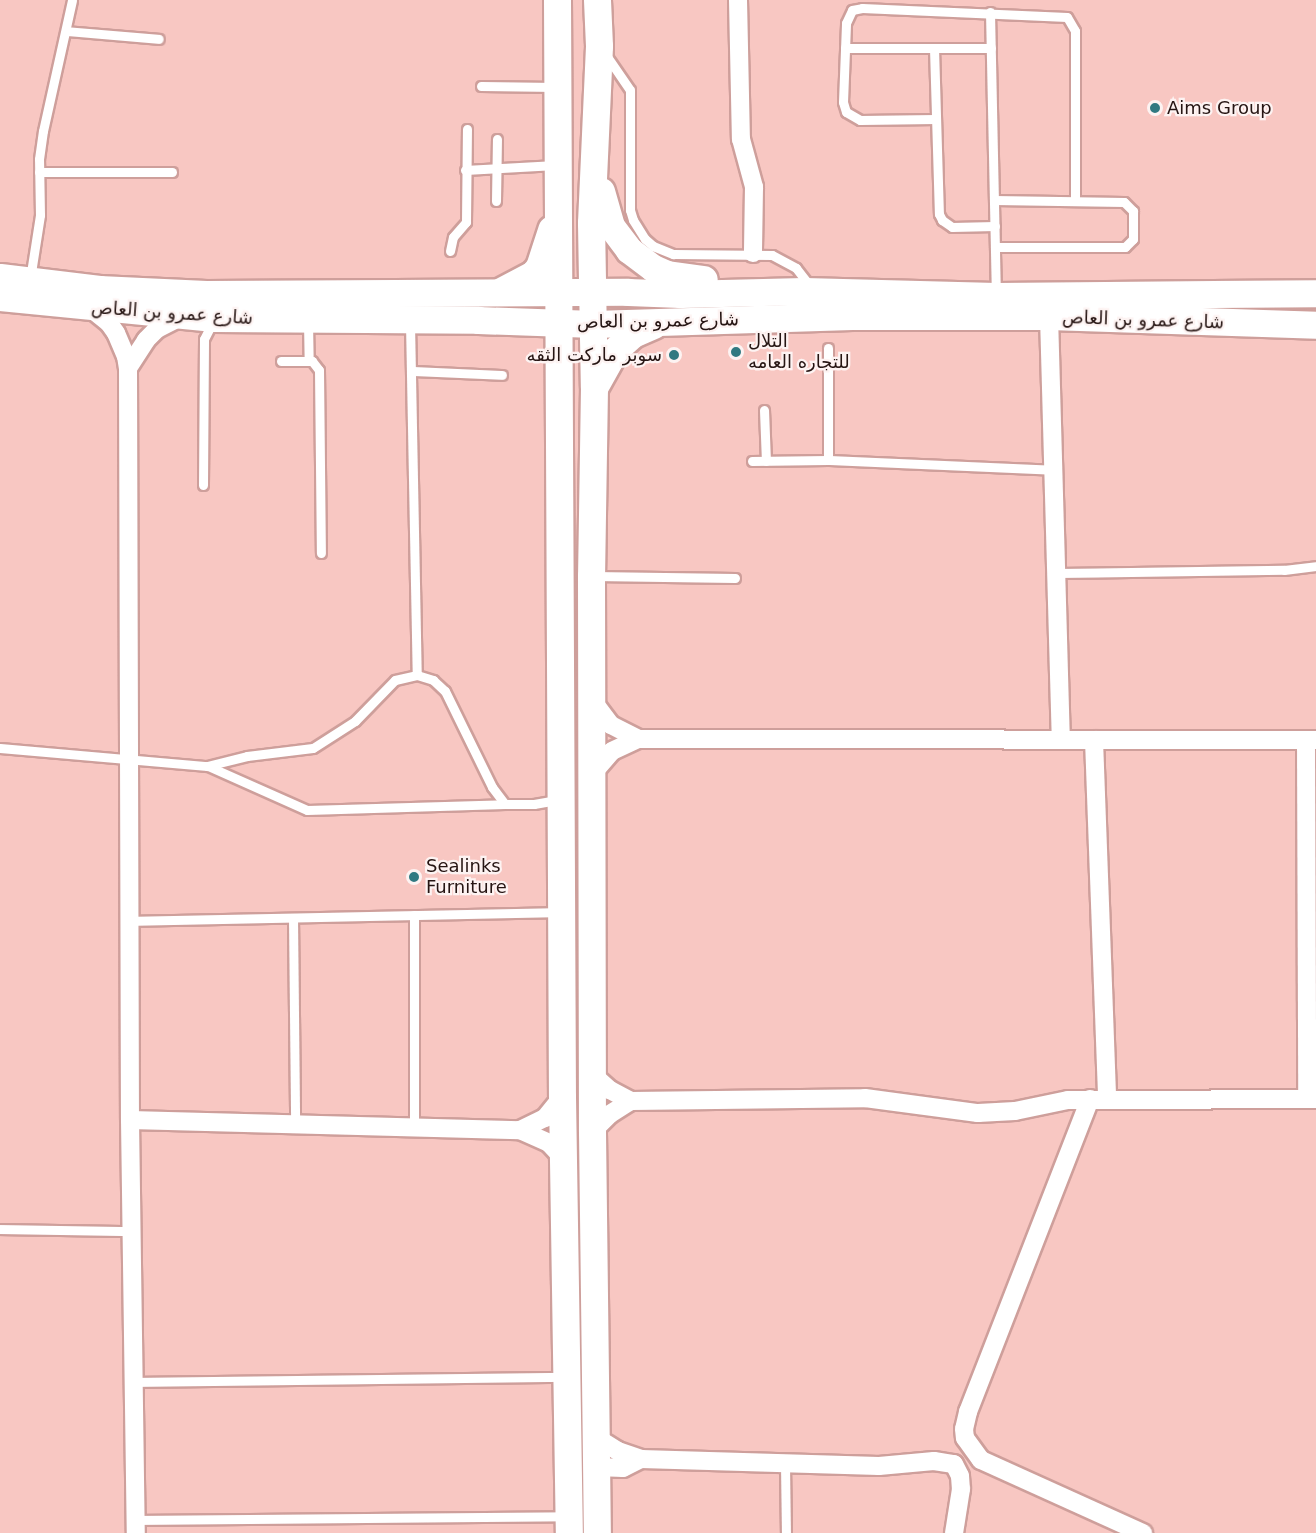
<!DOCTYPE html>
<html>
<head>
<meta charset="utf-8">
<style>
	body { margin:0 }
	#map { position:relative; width:1316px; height:1533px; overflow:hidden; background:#f8c7c2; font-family:"DejaVu Sans","Noto Sans Arabic",sans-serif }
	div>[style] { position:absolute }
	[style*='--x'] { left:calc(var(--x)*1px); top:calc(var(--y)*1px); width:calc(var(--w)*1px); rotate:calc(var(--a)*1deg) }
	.roads { filter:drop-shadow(2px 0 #ce9f9b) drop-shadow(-2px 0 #ce9f9b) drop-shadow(0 2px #ce9f9b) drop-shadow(0 -2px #ce9f9b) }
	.service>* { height:9px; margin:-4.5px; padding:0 4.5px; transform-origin:4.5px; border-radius:4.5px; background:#fff }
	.minor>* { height:18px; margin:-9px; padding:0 9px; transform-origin:9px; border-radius:9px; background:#fff }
	.secondary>* { height:27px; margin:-13.5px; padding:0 13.5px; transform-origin:13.5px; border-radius:13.5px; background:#fff }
	.dots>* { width:16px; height:16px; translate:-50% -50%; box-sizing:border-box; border:3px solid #fdf3f2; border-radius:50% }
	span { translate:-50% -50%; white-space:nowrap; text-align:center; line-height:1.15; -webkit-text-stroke:4.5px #fdf3f2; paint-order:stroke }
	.poi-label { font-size:18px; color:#261513 }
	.left { translate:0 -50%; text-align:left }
	.right { translate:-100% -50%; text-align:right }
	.street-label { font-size:18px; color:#261513 }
</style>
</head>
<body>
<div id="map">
	<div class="roads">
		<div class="service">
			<div style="--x:990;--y:12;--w:281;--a:88.8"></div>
			<div style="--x:66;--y:31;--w:93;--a:4.9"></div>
			<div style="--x:845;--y:48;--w:146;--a:0"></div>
			<div style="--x:934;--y:48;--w:166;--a:88.3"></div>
			<div style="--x:939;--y:214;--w:7;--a:63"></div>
			<div style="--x:942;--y:220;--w:12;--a:35"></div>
			<div style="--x:952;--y:227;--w:43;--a:-1.3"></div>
			<div style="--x:606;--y:55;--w:42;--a:55.6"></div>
			<div style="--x:630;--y:90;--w:120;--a:90"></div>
			<div style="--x:630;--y:210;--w:10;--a:73"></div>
			<div style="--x:633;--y:220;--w:22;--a:58"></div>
			<div style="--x:645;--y:239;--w:11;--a:41"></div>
			<div style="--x:653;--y:246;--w:22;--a:22"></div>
			<div style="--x:673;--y:254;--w:99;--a:0.6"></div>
			<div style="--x:772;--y:255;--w:27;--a:28"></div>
			<div style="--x:796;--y:268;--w:24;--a:52"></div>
			<div style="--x:481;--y:86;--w:75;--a:0.8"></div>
			<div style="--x:936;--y:119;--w:76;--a:179.2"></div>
			<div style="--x:860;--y:120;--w:16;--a:-150"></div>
			<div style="--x:846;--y:112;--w:10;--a:-107"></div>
			<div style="--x:843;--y:102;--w:79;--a:-87.8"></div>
			<div style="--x:846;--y:23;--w:14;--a:-65"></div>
			<div style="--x:852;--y:10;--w:10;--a:-11"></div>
			<div style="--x:862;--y:8;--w:205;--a:2.5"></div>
			<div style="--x:1067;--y:17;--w:16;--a:60"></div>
			<div style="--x:1075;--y:31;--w:170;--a:90"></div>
			<div style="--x:465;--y:170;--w:91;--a:-3.1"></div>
			<div style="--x:39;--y:172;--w:133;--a:0"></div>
			<div style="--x:994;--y:200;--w:130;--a:0.9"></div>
			<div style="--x:1124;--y:202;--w:13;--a:45"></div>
			<div style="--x:1133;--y:211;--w:28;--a:90"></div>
			<div style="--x:1133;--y:239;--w:11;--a:135"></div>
			<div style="--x:1125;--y:247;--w:130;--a:180"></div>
			<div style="--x:496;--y:201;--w:62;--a:-89.1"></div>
			<div style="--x:450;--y:251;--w:14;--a:-78"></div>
			<div style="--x:453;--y:237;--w:20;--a:-49"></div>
			<div style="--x:466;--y:222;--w:93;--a:-89.4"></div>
			<div style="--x:30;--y:279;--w:65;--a:-81.1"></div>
			<div style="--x:40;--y:215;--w:56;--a:-91"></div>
			<div style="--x:39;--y:159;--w:28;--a:-82"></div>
			<div style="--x:43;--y:131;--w:134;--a:-77.5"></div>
			<div style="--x:308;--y:321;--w:39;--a:89"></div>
			<div style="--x:410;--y:323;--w:352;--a:88.9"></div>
			<div style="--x:828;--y:348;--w:112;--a:90"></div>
			<div style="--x:281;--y:361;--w:31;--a:0"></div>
			<div style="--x:312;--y:361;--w:11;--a:52"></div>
			<div style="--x:319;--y:370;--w:183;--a:89.4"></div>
			<div style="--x:412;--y:371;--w:90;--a:2.5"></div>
			<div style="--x:764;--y:410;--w:51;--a:87.8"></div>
			<div style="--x:752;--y:461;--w:76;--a:-0.8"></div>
			<div style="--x:828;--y:460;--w:226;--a:2.5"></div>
			<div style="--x:203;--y:485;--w:146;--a:-89.6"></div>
			<div style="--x:204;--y:339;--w:20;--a:-63"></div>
			<div style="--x:1057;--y:573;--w:227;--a:-0.8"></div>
			<div style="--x:1284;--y:570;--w:32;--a:-7"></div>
			<div style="--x:593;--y:576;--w:142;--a:0.8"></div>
			<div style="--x:0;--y:748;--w:208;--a:5"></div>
			<div style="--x:207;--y:766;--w:41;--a:-14"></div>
			<div style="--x:247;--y:756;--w:66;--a:-6.9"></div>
			<div style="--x:313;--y:748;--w:50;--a:-32.7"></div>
			<div style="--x:355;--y:721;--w:57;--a:-45.7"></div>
			<div style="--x:395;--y:680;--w:23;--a:-13"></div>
			<div style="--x:417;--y:675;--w:17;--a:17"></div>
			<div style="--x:433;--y:680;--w:16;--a:43"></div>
			<div style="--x:445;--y:691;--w:107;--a:63.9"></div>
			<div style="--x:492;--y:787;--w:21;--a:53"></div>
			<div style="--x:505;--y:804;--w:29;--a:0"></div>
			<div style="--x:534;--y:804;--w:23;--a:-10"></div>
			<div style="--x:208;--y:766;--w:108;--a:24"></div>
			<div style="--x:307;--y:810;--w:198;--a:-1.7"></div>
			<div style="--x:293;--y:918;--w:207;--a:89.4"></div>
			<div style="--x:129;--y:921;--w:431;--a:-1.2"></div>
			<div style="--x:414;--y:1127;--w:212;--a:-90"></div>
			<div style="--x:0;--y:1229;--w:132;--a:0.9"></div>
			<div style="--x:134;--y:1382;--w:431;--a:-0.7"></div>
			<div style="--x:785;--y:1464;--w:69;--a:89.2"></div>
			<div style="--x:136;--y:1520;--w:431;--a:-0.5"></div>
		</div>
		<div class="minor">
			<div style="--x:738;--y:0;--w:139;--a:88.8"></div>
			<div style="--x:741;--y:139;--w:50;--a:74.8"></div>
			<div style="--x:754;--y:187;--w:66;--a:90.9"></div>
			<div style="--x:89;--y:307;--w:26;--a:39"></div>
			<div style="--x:109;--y:323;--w:12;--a:55"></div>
			<div style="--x:116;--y:333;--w:25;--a:67"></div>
			<div style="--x:126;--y:356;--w:12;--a:81"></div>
			<div style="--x:128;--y:368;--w:752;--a:89.85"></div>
			<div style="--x:130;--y:1120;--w:413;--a:89.2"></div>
			<div style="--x:1049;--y:316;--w:424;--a:88.4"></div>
			<div style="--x:128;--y:368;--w:33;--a:-57"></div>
			<div style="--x:146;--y:340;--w:16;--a:-45"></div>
			<div style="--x:157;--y:329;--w:27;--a:-27"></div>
			<div style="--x:592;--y:700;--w:31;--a:53"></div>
			<div style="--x:611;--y:725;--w:30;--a:27"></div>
			<div style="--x:1094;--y:740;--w:359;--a:87.9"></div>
			<div style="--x:1306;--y:740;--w:359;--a:89.8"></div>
			<div style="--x:593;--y:773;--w:29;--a:-49"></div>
			<div style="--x:612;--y:751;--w:29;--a:-25"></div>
			<div style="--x:638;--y:739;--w:678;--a:0.08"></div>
			<div style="--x:592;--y:1074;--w:24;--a:42"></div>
			<div style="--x:610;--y:1090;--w:24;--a:28"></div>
			<div style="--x:631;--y:1101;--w:234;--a:-0.7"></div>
			<div style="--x:865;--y:1098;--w:114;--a:7.6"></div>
			<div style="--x:978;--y:1113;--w:37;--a:-3"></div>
			<div style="--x:1015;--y:1111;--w:54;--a:-11.7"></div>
			<div style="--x:1068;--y:1100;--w:248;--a:-0.2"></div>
			<div style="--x:1090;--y:1099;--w:336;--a:111.3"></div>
			<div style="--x:968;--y:1412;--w:17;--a:103"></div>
			<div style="--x:964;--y:1429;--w:9;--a:84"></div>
			<div style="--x:965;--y:1438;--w:27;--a:54"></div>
			<div style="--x:981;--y:1460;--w:178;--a:24.3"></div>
			<div style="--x:130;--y:1120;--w:390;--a:1.5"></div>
			<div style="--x:520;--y:1130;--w:32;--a:24"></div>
			<div style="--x:549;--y:1143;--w:21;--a:47"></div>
			<div style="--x:520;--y:1130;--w:28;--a:-26"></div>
			<div style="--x:545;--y:1118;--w:27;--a:-51"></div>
			<div style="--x:592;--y:1132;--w:25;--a:-45"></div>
			<div style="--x:610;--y:1114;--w:25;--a:-32"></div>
			<div style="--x:597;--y:1438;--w:25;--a:32"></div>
			<div style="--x:618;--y:1451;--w:24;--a:19"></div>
			<div style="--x:641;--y:1459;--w:238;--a:1.7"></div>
			<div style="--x:879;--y:1466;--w:55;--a:-5.2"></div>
			<div style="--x:934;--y:1461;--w:20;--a:9"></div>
			<div style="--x:954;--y:1464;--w:13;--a:63"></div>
			<div style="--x:960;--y:1476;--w:13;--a:86"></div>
			<div style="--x:961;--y:1489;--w:45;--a:99"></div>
			<div style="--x:597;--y:1467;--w:26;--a:2"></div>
			<div style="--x:623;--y:1468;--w:20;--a:-27"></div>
		</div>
		<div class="secondary">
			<div style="--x:557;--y:0;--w:1097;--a:89.74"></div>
			<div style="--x:562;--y:1097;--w:436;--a:89.1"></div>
			<div style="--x:597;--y:0;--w:46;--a:87.5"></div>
			<div style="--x:599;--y:46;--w:177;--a:92.6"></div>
			<div style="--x:591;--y:223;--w:164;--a:89"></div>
			<div style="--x:594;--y:387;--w:189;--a:90.9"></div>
			<div style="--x:591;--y:576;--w:556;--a:89.9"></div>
			<div style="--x:592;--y:1132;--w:401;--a:89.3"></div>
			<div style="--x:601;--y:191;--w:36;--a:74"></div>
			<div style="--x:611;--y:226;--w:30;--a:53"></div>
			<div style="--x:629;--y:250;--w:30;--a:37"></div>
			<div style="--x:653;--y:268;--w:15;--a:23"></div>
			<div style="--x:667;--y:274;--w:37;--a:8"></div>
			<div style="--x:0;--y:277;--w:100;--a:6.9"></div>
			<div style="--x:99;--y:289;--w:107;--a:2.7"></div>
			<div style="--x:206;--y:294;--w:422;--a:-0.3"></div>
			<div style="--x:628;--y:292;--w:52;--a:2.2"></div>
			<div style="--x:680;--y:294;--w:124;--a:-1.4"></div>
			<div style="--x:804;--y:291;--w:192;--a:1.5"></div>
			<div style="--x:996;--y:296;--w:320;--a:-0.5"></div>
			<div style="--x:501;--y:291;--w:36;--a:-28"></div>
			<div style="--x:533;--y:274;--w:9;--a:-49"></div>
			<div style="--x:539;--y:267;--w:40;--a:-72"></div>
			<div style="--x:0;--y:297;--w:215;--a:5.6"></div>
			<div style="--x:214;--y:318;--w:264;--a:0.4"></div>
			<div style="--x:478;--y:320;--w:116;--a:2"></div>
			<div style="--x:594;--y:324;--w:258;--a:-1.8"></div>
			<div style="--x:852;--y:316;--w:197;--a:0"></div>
			<div style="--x:1049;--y:316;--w:267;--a:1.9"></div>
			<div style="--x:595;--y:386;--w:41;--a:-60.9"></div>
			<div style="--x:615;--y:350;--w:24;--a:-42"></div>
			<div style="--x:633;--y:334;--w:22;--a:-24"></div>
		</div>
	</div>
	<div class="dots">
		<div style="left:1155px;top:108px;background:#317981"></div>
		<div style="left:736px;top:352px;background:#317981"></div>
		<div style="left:674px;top:355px;background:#317981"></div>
		<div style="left:414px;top:877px;background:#317981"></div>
	</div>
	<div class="poi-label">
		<span class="left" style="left:1167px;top:108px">Aims Group</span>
		<span class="left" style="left:748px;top:352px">التلال<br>للتجاره العامه</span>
		<span class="right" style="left:662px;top:355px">سوبر ماركت الثقه</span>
		<span class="left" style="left:426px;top:877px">Sealinks<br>Furniture</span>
	</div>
	<div class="street-label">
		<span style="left:172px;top:313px;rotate:4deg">شارع عمرو بن العاص</span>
		<span style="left:1143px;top:320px;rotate:2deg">شارع عمرو بن العاص</span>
		<span style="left:658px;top:321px;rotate:-1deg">شارع عمرو بن العاص</span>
	</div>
</div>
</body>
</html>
